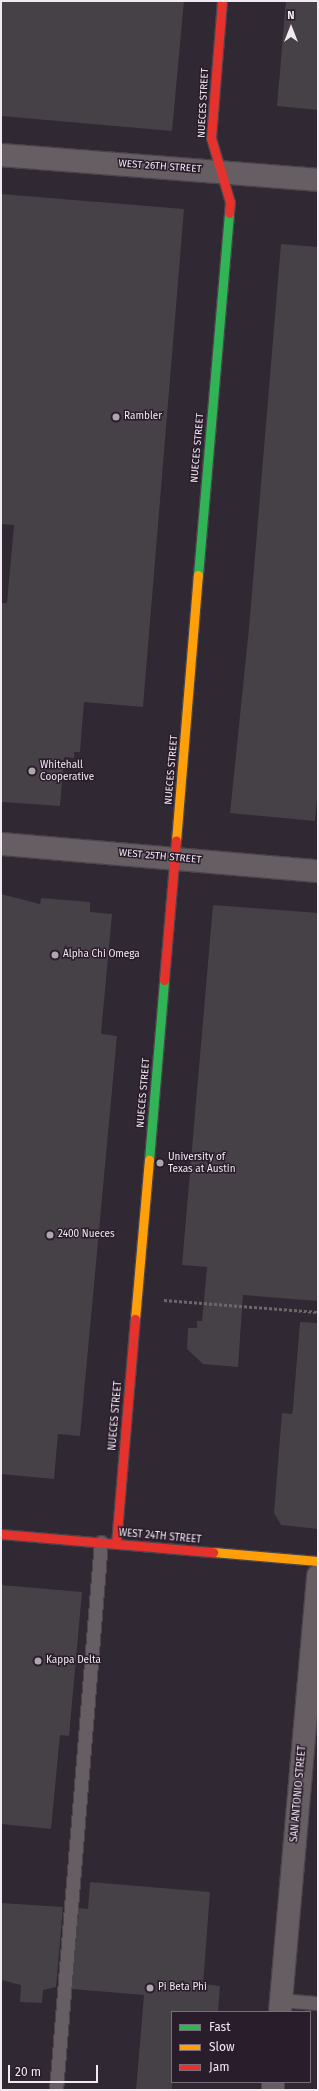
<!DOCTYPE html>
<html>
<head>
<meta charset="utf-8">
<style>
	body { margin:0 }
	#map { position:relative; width:319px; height:2091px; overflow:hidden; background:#302832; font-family:"Fira Sans",sans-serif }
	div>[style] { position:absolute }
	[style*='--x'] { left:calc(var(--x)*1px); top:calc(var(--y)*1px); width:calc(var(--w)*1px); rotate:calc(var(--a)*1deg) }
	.building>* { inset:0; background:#464047 }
	.path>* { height:2.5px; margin-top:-1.25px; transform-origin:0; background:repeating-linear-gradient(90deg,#6d666a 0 3px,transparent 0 5px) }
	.roads { filter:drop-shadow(1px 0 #4a444c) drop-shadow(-1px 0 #4a444c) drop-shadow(0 1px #4a444c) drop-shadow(0 -1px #4a444c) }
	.lane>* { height:13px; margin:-6.5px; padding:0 6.5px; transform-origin:6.5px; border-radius:6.5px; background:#665e62 }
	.street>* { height:22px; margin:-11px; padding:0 11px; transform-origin:11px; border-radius:11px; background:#665e62 }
	.fast>* { height:9px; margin:-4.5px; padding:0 4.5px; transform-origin:4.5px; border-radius:4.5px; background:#30b455 }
	.slow>* { height:9px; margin:-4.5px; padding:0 4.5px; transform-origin:4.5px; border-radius:4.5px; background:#ff9f0a }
	.jam>* { height:9px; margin:-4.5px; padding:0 4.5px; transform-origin:4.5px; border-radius:4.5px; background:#e5322d }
	.dots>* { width:11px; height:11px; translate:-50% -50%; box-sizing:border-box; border:2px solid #291c2b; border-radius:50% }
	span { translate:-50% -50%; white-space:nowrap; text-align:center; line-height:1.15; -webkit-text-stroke:3px #291c2b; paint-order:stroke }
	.street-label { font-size:10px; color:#f2e9f3 }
	.poi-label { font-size:10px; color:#f2e9f3 }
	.left { translate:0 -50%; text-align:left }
	.frame { position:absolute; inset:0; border:2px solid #f2e9f3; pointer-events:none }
	.legend { position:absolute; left:171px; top:2011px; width:140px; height:72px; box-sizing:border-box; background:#291c2b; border:1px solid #796e7b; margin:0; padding:5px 7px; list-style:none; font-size:12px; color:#f2e9f3 }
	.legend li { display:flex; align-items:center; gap:8px; height:20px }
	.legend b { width:20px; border:1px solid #796e7b }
	.north { position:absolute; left:271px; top:8px; width:40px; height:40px; -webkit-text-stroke:3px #291c2b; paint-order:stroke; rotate:0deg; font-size:11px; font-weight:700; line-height:16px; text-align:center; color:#f2e9f3 }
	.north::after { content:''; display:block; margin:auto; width:14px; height:18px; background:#f2e9f3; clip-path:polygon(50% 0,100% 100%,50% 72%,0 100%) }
	.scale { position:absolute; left:8px; top:2065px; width:90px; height:18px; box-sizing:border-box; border:2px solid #f2e9f3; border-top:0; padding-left:5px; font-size:12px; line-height:14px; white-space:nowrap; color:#f2e9f3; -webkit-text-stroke:3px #291c2b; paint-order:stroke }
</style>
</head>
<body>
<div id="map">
	<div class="building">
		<div style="clip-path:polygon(1px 1px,184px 1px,172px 131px,1px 116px)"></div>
		<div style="clip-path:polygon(286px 1px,318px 1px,318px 110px,277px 106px)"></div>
		<div style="clip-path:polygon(1px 194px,184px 209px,143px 707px,84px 702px,80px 752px,74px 752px,74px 758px,64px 757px,60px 806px,2px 802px,1px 603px,7px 603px,14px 525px,1px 524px)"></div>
		<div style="clip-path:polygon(281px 244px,318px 247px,318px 788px,315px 821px,230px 813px,249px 628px)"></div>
		<div style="clip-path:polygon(1px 894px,40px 904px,41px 898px,90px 902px,90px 912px,112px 914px,101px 1034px,117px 1036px,80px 1436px,58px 1434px,54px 1479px,1px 1474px)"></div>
		<div style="clip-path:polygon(213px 905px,318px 913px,318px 1301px,243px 1295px,238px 1367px,203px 1364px,187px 1349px,188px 1328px,197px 1328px,197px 1321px,202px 1321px,207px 1267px,182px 1265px)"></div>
		<div style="clip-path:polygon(300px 1322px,318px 1323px,318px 1529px,281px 1525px,274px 1513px,282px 1413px,292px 1414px,293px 1408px)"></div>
		<div style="clip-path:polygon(1px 1585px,82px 1592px,69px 1736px,60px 1735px,51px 1829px,1px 1824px)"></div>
		<div style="clip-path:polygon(90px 1882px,210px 1892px,203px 1984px,220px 1986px,218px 2012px,172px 2012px,172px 2090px,136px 2090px,144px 1995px,72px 1989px,79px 1908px,88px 1909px)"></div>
		<div style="clip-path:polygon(1px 1903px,63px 1907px,56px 1987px,43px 1990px,42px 2003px,20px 2002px,21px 1985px,1px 1980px)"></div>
	</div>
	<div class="path">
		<div style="--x:164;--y:1300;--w:154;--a:4.5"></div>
	</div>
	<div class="roads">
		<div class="lane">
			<div style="--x:281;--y:2000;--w:37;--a:5"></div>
			<div style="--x:56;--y:2090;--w:550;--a:-85.31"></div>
		</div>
		<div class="street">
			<div style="--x:1;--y:155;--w:318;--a:4.5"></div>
			<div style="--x:1;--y:844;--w:318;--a:4.9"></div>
			<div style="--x:280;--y:2012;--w:438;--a:-85"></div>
			<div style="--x:273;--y:2090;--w:8;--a:-90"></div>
		</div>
		<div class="fast">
			<div style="--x:198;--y:575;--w:363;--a:-85.1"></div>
			<div style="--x:149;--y:1160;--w:181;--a:-85.2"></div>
		</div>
		<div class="slow">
			<div style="--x:176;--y:841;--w:267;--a:-85.3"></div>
			<div style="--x:135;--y:1319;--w:160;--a:-85"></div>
			<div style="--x:213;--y:1552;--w:105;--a:4.9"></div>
		</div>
		<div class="jam">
			<div style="--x:222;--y:1;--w:137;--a:94.6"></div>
			<div style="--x:211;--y:138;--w:67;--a:73.5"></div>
			<div style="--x:230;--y:202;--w:11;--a:95"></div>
			<div style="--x:164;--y:980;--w:140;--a:-85.1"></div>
			<div style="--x:1;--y:1534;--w:213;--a:4.9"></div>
			<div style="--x:116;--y:1544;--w:226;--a:-85.2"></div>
		</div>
	</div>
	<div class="dots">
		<div style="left:116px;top:417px;background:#aea5af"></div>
		<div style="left:32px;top:771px;background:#aea5af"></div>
		<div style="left:55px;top:955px;background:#aea5af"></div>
		<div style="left:160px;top:1163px;background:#aea5af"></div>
		<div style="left:50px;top:1235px;background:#aea5af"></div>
		<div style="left:38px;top:1661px;background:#aea5af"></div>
		<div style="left:150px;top:1988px;background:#aea5af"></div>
	</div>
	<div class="street-label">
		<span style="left:204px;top:103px;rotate:-87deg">NUECES STREET</span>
		<span style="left:160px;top:167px;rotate:4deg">WEST 26TH STREET</span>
		<span style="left:198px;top:448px;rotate:-85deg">NUECES STREET</span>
		<span style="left:172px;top:770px;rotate:-85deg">NUECES STREET</span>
		<span style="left:160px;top:857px;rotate:5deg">WEST 25TH STREET</span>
		<span style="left:144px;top:1093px;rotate:-85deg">NUECES STREET</span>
		<span style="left:116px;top:1416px;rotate:-85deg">NUECES STREET</span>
		<span style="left:160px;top:1537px;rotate:5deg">WEST 24TH STREET</span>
		<span style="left:299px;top:1794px;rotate:-85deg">SAN ANTONIO STREET</span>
	</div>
	<div class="poi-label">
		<span class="left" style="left:124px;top:417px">Rambler</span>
		<span class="left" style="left:40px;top:771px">Whitehall<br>Cooperative</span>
		<span class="left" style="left:63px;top:955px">Alpha Chi Omega</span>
		<span class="left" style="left:168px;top:1163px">University of<br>Texas at Austin</span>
		<span class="left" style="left:58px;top:1235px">2400 Nueces</span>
		<span class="left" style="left:46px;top:1661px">Kappa Delta</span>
		<span class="left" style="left:158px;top:1988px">Pi Beta Phi</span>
	</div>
	<div class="frame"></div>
	<ul class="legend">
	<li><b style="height:5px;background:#30b455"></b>Fast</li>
	<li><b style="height:5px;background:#ff9f0a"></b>Slow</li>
	<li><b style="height:5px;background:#e5322d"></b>Jam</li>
	</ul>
	<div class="north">N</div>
	<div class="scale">20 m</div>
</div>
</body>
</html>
